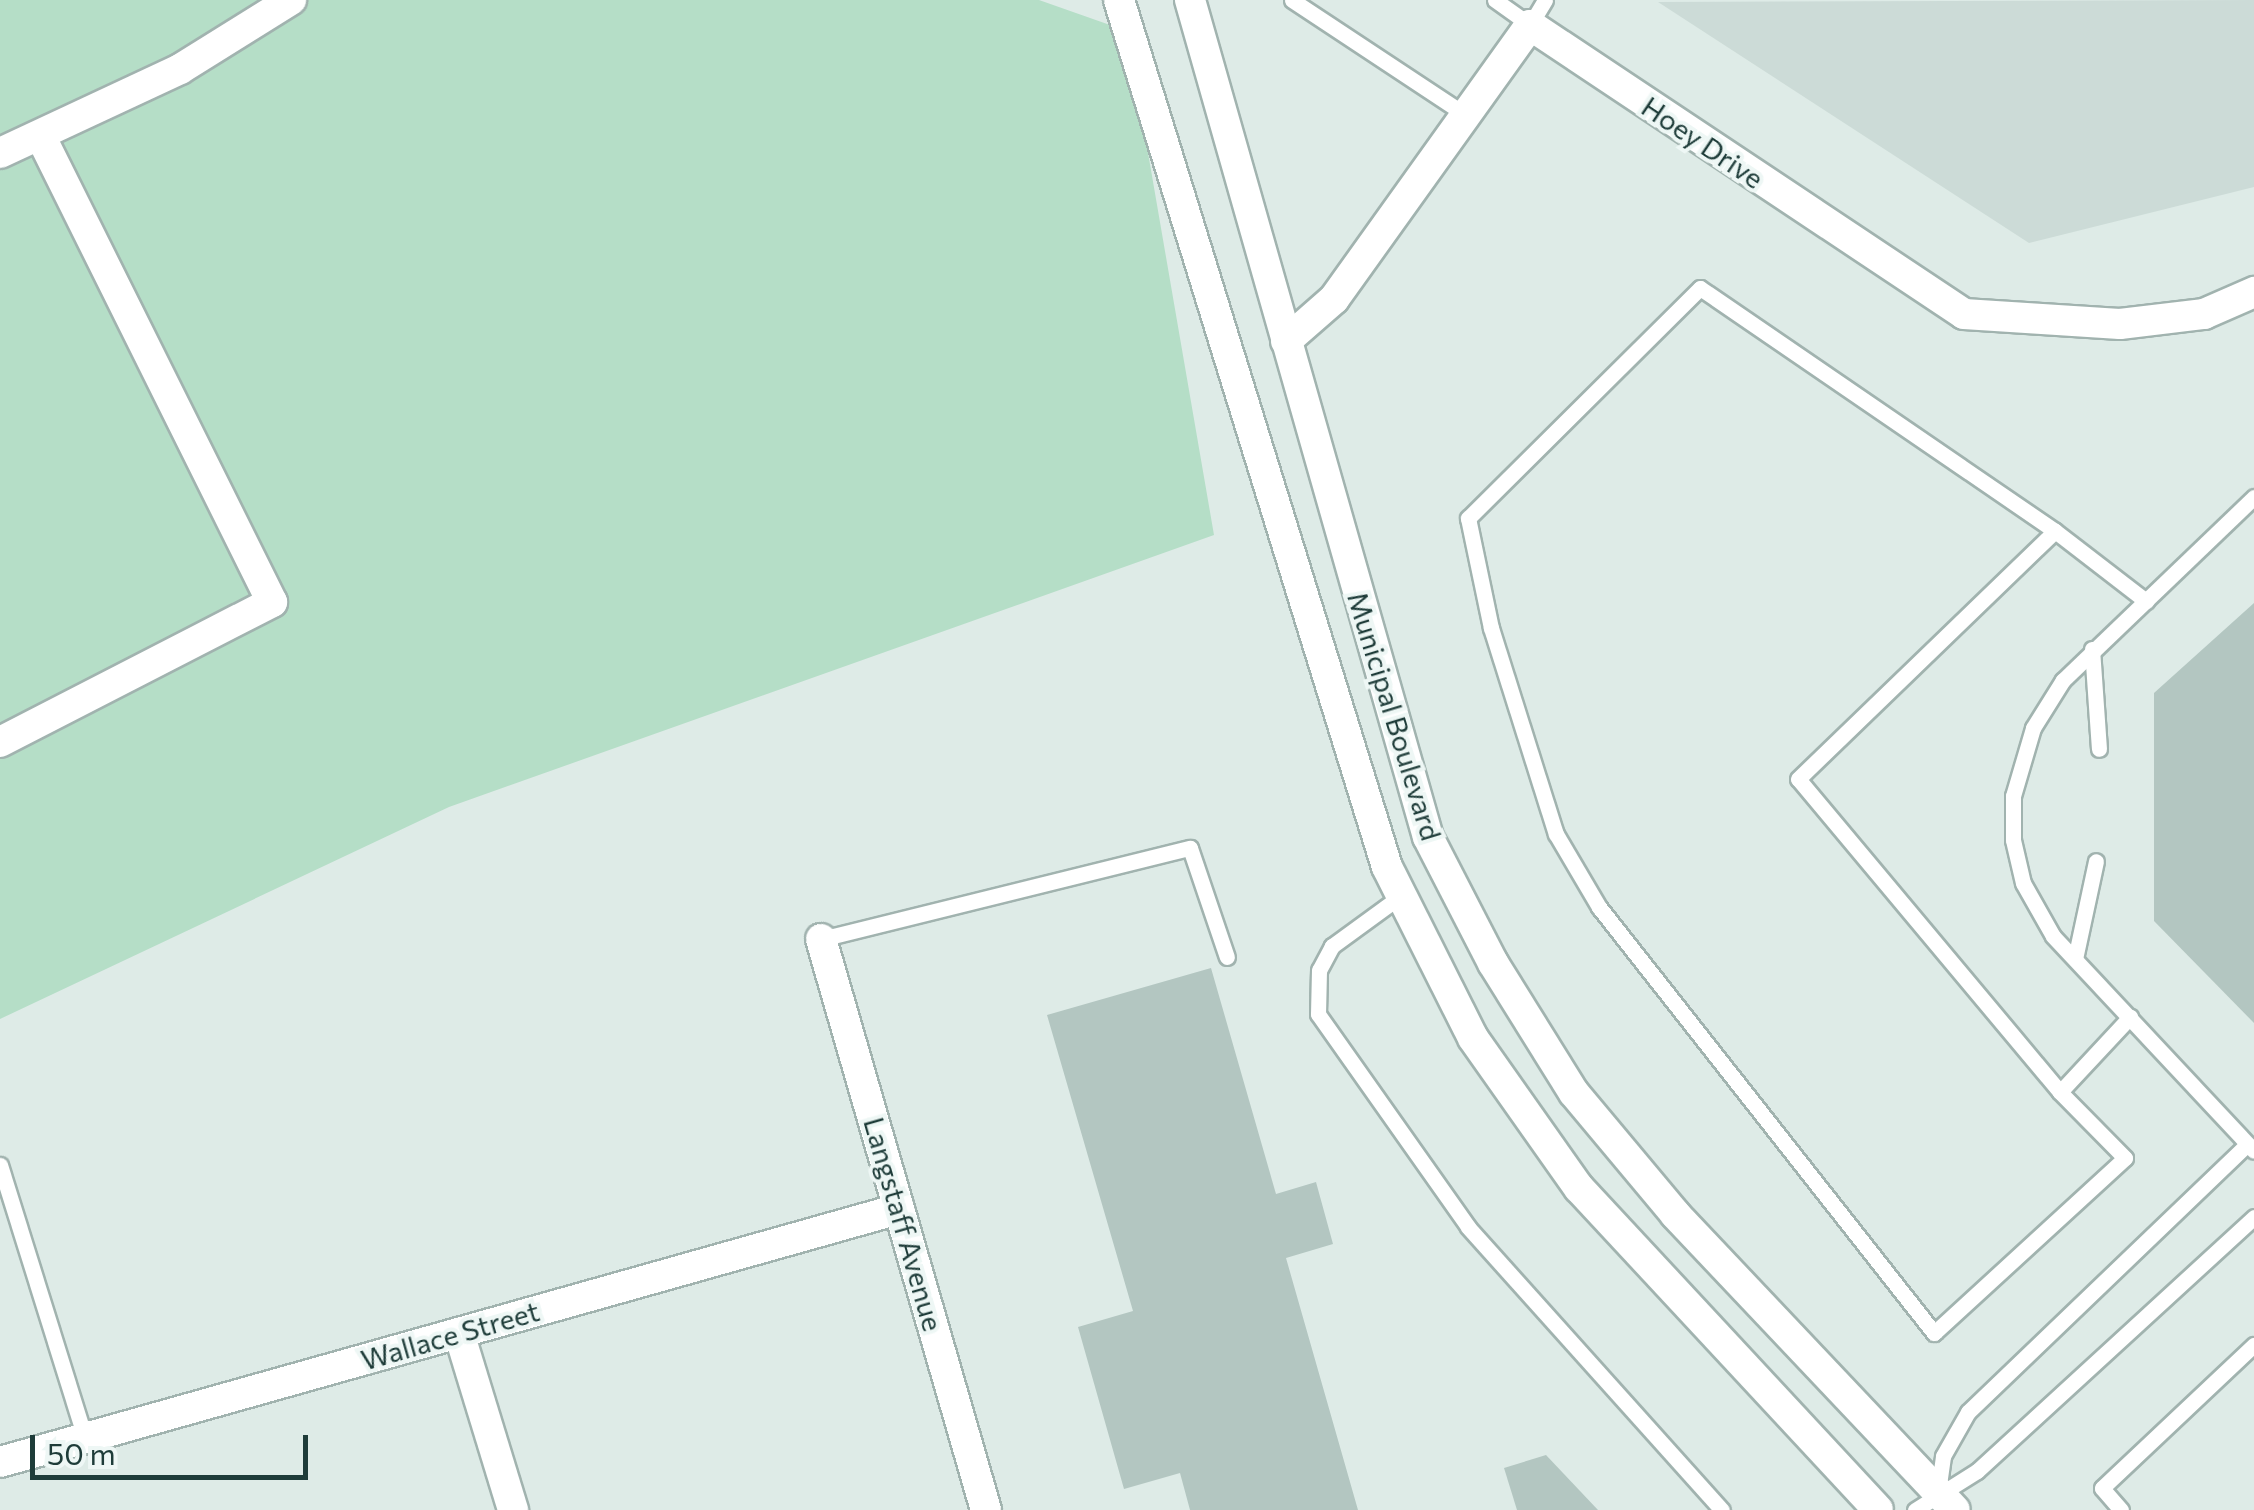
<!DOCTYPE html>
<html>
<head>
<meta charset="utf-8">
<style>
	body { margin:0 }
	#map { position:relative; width:2254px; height:1510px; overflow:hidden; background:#deebe7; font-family:Commissioner,sans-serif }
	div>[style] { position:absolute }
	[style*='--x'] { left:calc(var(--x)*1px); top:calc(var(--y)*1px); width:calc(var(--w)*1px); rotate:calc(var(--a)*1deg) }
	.built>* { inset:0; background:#ccdbd7 }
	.green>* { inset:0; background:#b5dec7 }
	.building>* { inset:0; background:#b3c6c1 }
	.roads { filter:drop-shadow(2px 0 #a1b3af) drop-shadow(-2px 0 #a1b3af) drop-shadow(0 2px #a1b3af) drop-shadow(0 -2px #a1b3af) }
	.lane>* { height:15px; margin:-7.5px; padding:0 7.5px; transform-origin:7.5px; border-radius:7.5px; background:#fff }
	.street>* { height:30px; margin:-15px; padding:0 15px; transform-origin:15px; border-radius:15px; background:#fff }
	span { translate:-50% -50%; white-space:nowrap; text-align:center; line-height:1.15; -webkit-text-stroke:8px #eef7f5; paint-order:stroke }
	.street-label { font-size:28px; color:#1e3c39 }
	.scale { position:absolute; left:30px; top:1435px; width:278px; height:45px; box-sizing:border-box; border:5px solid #1e3c39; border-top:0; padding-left:12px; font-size:30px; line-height:35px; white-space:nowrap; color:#1e3c39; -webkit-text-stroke:8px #eef7f5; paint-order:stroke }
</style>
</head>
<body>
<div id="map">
	<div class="built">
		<div style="clip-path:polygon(2254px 0,2254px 187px,2029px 243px,1658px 2px)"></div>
	</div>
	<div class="green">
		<div style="clip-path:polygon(0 0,1039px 0,1127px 31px,1214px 535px,449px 807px,0 1019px)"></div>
	</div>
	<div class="building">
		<div style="clip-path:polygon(2254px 603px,2254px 1023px,2154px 921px,2154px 693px)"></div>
		<div style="clip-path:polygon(1211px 968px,1276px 1194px,1316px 1182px,1333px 1244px,1286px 1258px,1358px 1510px,1190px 1510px,1180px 1473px,1124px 1489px,1078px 1327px,1133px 1311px,1047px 1015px)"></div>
		<div style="clip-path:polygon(1546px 1455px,1598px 1510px,1517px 1510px,1504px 1468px)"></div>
	</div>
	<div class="roads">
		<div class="lane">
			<div style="--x:1292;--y:0;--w:209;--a:33.5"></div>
			<div style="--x:1495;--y:0;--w:43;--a:35.5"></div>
			<div style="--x:1530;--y:25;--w:29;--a:-59"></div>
			<div style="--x:2254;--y:497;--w:265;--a:136.2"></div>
			<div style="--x:2063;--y:680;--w:57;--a:122"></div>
			<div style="--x:2033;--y:728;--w:71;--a:106.4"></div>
			<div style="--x:2013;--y:796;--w:44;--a:90"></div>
			<div style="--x:2013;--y:840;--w:44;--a:76.9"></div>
			<div style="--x:2023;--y:883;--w:61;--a:60.5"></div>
			<div style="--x:2053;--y:936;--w:294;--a:46.9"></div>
			<div style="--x:2055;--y:531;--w:430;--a:-145.6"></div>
			<div style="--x:1700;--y:288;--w:327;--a:135.2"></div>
			<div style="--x:1468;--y:518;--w:112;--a:78.2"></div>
			<div style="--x:1491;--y:628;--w:216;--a:72.5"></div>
			<div style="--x:1556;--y:834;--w:85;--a:59.5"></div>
			<div style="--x:1599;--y:907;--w:542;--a:51.82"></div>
			<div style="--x:1934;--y:1333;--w:259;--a:-42.5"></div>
			<div style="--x:2125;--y:1158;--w:93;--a:-134.6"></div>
			<div style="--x:2060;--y:1092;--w:408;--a:-129.9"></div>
			<div style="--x:1798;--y:779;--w:357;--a:-44"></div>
			<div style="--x:2055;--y:531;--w:115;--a:37.6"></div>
			<div style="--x:2092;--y:649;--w:100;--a:86"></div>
			<div style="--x:1402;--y:895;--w:87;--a:143.9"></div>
			<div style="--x:1332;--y:946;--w:27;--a:118"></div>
			<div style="--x:1319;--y:970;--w:44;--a:91.3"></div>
			<div style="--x:1318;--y:1014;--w:261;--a:54.8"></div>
			<div style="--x:1468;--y:1227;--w:380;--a:48.1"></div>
			<div style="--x:821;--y:939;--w:380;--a:-13.9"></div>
			<div style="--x:1190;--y:848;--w:115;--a:71.3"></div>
			<div style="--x:2075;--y:959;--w:100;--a:-77.9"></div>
			<div style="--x:2060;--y:1092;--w:103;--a:-47"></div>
			<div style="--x:0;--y:1165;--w:286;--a:72.7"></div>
			<div style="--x:1938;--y:1492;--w:36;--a:-82"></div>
			<div style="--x:1943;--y:1456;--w:51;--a:-60.4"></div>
			<div style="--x:1968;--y:1412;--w:387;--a:-43.8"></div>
			<div style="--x:1915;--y:1510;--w:73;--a:-32.2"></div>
			<div style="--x:1977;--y:1471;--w:376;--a:-42.5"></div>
			<div style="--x:2121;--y:1510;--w:29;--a:-131"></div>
			<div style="--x:2102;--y:1488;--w:209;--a:-43.3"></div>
		</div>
		<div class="street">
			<div style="--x:1119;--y:0;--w:907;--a:72.82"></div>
			<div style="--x:1387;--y:867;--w:191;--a:63.3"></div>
			<div style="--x:1473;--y:1038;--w:184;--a:54.8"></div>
			<div style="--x:1579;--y:1188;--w:439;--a:47.1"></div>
			<div style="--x:1190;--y:0;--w:870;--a:74.13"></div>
			<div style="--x:1428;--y:837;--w:142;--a:62.7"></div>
			<div style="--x:1493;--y:963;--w:153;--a:58.1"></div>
			<div style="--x:1574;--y:1093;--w:158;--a:50.1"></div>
			<div style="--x:1675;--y:1214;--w:407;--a:46.6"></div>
			<div style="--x:0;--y:153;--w:199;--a:-25"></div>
			<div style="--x:180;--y:69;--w:131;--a:-31.9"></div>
			<div style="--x:1286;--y:341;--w:64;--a:-41.2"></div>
			<div style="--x:1334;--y:299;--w:337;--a:-54.4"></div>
			<div style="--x:1530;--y:25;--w:521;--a:33.66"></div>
			<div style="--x:1964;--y:314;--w:156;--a:3.7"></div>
			<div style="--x:2120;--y:324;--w:85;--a:-6.8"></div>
			<div style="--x:2204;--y:314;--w:55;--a:-23.7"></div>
			<div style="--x:0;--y:742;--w:306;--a:-27.2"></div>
			<div style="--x:272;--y:602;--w:521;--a:-116.42"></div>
			<div style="--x:821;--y:939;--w:594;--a:73.88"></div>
			<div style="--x:459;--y:1333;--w:185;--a:73"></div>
			<div style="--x:0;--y:1462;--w:934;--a:-15.72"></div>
		</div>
	</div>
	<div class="street-label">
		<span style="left:1703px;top:142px;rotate:34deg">Hoey Drive</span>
		<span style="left:1395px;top:716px;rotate:73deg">Municipal Boulevard</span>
		<span style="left:904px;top:1224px;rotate:74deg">Langstaff Avenue</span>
		<span style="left:450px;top:1335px;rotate:-16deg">Wallace Street</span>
	</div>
	<div class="scale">50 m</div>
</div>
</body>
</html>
